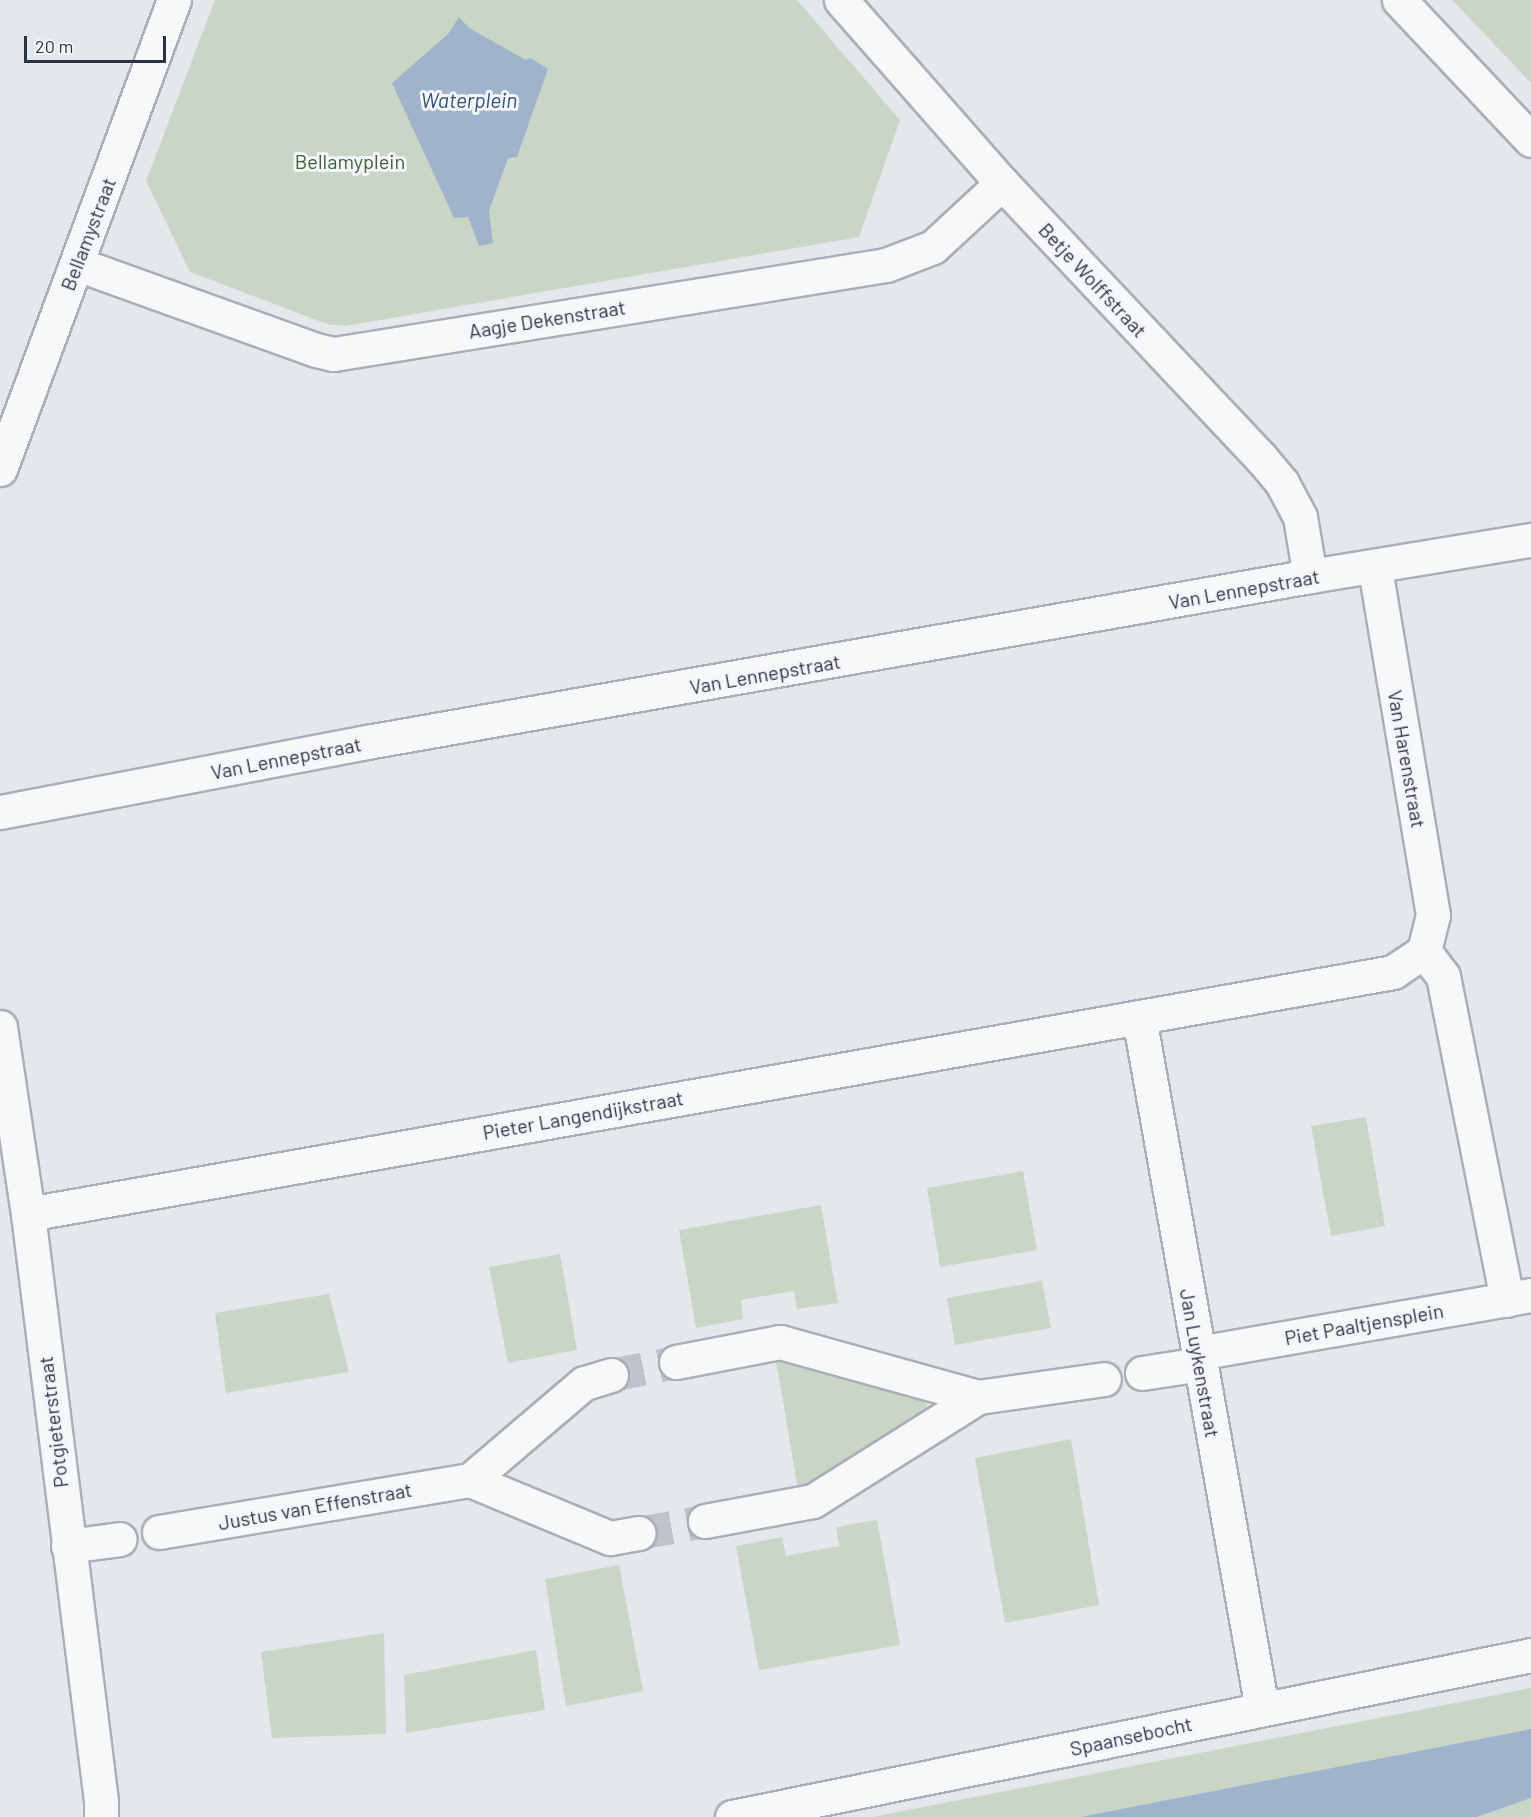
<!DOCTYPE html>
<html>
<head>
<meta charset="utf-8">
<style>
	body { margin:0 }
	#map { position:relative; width:1531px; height:1817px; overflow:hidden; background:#e4e7ec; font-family:Barlow,sans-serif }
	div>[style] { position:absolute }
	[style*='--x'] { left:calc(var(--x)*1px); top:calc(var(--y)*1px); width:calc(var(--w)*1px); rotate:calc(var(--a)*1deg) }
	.green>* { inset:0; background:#c9d6c5 }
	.water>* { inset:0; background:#9fb4cc }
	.minor-tunnel>* { height:33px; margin-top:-16.5px; transform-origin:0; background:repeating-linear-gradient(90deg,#bfc3cb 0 33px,transparent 0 49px) }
	.roads { filter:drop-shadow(2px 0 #a9aeb7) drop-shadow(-2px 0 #a9aeb7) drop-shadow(0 2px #a9aeb7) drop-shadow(0 -2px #a9aeb7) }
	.minor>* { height:33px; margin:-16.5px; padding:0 16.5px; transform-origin:16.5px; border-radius:16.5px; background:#f7f8fa }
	span { translate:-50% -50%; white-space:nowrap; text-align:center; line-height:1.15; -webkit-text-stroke:6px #f4f6f9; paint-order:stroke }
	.park-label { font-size:20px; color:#3f6138 }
	.street-label { font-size:20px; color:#2b3445 }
	.water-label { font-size:21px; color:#34527a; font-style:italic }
	.scale { position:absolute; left:24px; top:36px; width:142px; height:27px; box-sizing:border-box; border:3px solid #2b3445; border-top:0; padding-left:8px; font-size:18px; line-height:21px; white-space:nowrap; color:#2b3445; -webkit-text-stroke:4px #f4f6f9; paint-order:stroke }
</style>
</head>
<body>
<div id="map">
	<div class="green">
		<div style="clip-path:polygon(215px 0,797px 0,900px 120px,859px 237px,345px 326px,327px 324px,190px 272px,146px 181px)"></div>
		<div style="clip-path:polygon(1452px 0,1531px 0,1531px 83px)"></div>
		<div style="clip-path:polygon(1366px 1117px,1385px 1226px,1331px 1236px,1311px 1126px)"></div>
		<div style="clip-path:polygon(1023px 1171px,1037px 1250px,940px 1267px,927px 1188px)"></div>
		<div style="clip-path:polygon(821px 1205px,838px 1303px,797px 1309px,794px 1291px,741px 1300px,743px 1319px,696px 1328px,679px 1230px)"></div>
		<div style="clip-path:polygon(560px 1254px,577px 1350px,508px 1363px,489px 1267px)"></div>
		<div style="clip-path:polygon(1042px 1281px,1051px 1328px,955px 1345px,947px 1298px)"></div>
		<div style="clip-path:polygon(329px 1294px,349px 1372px,226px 1393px,215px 1313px)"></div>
		<div style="clip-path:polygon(790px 1358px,925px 1397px,928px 1411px,814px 1483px,798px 1489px,776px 1361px)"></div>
		<div style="clip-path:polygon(1071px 1439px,1099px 1605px,1005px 1623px,975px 1458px)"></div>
		<div style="clip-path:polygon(877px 1520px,900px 1645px,759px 1670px,736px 1546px,782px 1537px,786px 1556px,839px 1546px,836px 1527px)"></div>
		<div style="clip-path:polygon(619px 1565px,643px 1691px,566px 1706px,545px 1579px)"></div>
		<div style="clip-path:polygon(384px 1633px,386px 1734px,272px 1738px,261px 1652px)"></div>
		<div style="clip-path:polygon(536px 1650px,545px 1710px,406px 1733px,404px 1675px)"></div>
		<div style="clip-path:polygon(1531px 1688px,1531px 1729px,1080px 1817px,873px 1817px)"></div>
		<div style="clip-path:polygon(1531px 1798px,1531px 1817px,1477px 1817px)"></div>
	</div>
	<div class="water">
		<div style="clip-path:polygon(459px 17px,469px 28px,526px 60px,531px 58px,548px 69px,517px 157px,508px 158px,489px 211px,493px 243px,479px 246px,468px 217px,454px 218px,392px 83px,448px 34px)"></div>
		<div style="clip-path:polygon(1531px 1729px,1531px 1798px,1477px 1817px,1080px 1817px)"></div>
	</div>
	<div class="minor-tunnel">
		<div style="--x:611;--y:1375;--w:66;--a:-11.3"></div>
		<div style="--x:639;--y:1533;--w:67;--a:-10.3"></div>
	</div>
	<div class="roads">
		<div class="minor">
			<div style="--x:841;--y:0;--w:244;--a:48.7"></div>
			<div style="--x:1002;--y:183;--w:379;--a:46.7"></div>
			<div style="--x:1262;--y:459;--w:31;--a:50"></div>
			<div style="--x:1282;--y:483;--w:38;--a:62"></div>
			<div style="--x:1300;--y:517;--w:60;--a:80.4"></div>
			<div style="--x:1399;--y:0;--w:192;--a:46.7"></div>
			<div style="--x:77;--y:264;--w:254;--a:19.8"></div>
			<div style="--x:316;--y:350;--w:18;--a:13"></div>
			<div style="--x:334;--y:354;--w:559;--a:-9.16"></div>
			<div style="--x:886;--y:265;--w:50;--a:-21"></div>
			<div style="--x:933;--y:247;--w:94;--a:-42.8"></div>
			<div style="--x:0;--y:469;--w:500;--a:-69.65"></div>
			<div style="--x:0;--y:812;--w:374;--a:-10.8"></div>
			<div style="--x:367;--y:742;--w:957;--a:-9.98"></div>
			<div style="--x:1310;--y:576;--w:224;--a:-9.3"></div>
			<div style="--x:1424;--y:951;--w:31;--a:53"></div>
			<div style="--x:1443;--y:976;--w:330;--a:78.8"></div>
			<div style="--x:1139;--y:1017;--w:703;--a:79.92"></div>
			<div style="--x:0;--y:1027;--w:189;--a:81.5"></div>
			<div style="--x:28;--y:1214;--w:592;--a:82.91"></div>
			<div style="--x:101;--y:1801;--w:16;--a:90"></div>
			<div style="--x:28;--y:1214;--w:1386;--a:-10.05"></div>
			<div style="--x:1393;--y:972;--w:37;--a:-34"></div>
			<div style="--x:1424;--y:951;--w:37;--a:-76"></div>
			<div style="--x:1433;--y:915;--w:353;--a:-99.5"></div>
			<div style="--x:1198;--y:1353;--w:338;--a:-9.9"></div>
			<div style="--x:676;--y:1362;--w:106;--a:-10.9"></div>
			<div style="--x:780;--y:1342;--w:205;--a:15.5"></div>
			<div style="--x:978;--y:1397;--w:195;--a:147.8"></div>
			<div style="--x:813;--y:1501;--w:110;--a:169.5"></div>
			<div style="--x:1142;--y:1373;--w:60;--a:-8.7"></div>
			<div style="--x:611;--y:1375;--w:28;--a:163"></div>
			<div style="--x:584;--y:1383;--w:150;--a:139.6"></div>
			<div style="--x:470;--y:1480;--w:152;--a:22.5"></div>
			<div style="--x:610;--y:1538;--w:29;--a:-10"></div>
			<div style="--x:978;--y:1397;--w:127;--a:-8.1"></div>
			<div style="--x:159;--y:1532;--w:315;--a:-9.5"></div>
			<div style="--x:68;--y:1546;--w:52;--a:-7.7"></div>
			<div style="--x:732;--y:1817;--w:815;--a:-11.46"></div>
		</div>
	</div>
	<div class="park-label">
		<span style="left:350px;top:161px">Bellamyplein</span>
	</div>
	<div class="street-label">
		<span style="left:88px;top:234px;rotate:-69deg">Bellamystraat</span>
		<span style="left:1093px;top:280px;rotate:47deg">Betje Wolffstraat</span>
		<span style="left:547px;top:319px;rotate:-9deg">Aagje Dekenstraat</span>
		<span style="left:1244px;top:589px;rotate:-10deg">Van Lennepstraat</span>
		<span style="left:765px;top:674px;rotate:-10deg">Van Lennepstraat</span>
		<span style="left:286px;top:758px;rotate:-11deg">Van Lennepstraat</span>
		<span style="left:1407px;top:759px;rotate:80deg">Van Harenstraat</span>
		<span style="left:583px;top:1115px;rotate:-10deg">Pieter Langendijkstraat</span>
		<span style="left:1364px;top:1324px;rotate:-10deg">Piet Paaltjensplein</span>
		<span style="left:1200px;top:1363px;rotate:80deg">Jan Luykenstraat</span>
		<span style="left:53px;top:1422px;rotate:-97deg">Potgieterstraat</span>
		<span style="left:315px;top:1506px;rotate:-10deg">Justus van Effenstraat</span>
		<span style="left:1131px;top:1736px;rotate:-12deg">Spaansebocht</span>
	</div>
	<div class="water-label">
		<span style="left:469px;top:100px">Waterplein</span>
	</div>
	<div class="scale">20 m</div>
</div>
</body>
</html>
